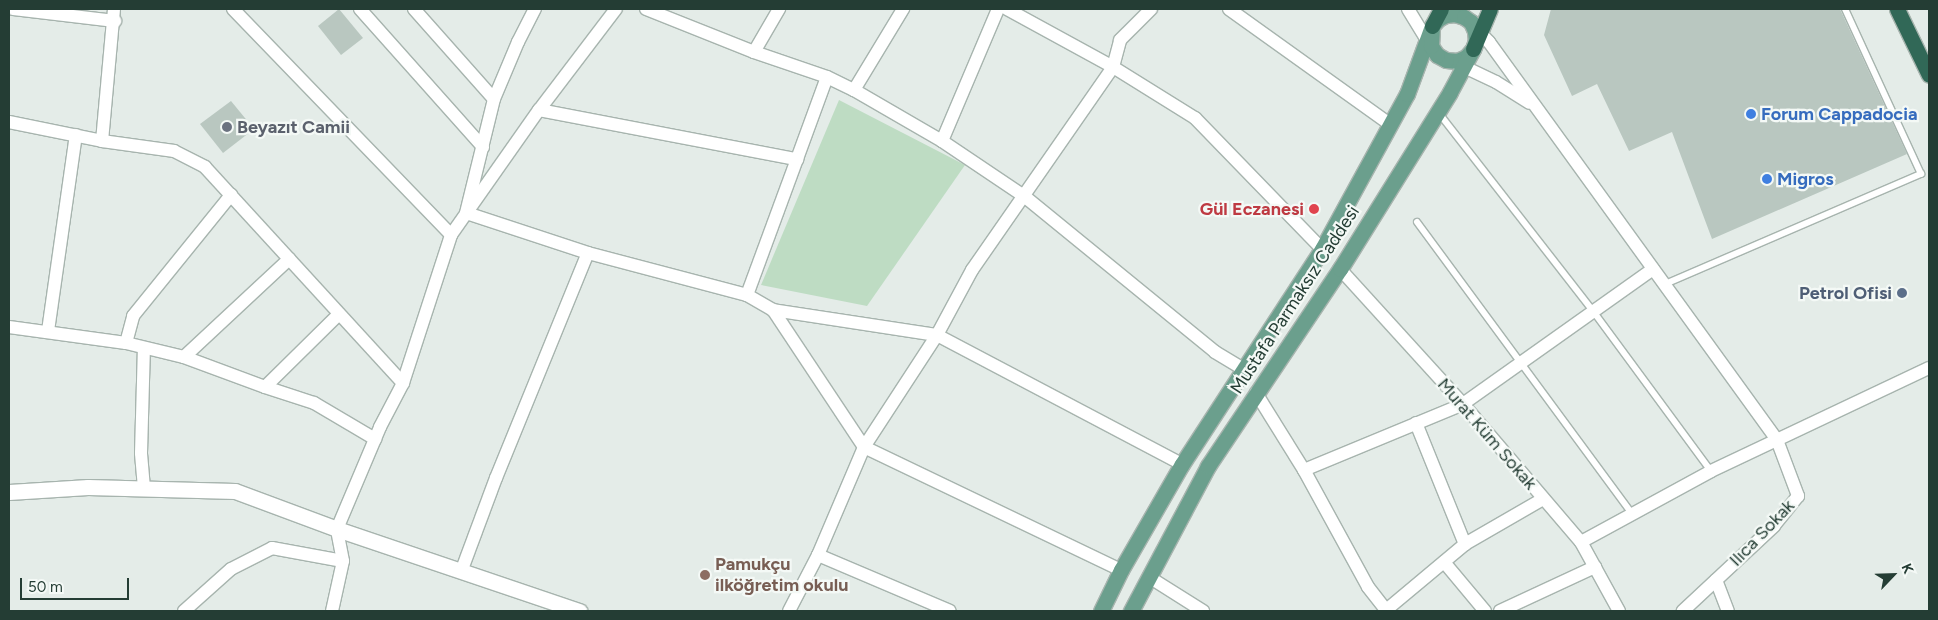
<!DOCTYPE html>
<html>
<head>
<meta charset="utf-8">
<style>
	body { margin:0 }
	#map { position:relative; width:1938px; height:620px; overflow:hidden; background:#e4ece8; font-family:Figtree,sans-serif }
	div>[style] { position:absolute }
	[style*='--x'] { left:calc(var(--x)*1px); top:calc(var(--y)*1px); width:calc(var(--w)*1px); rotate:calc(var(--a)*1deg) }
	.green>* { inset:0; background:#bedcc3 }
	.building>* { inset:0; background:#b9c7c0 }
	.roads { filter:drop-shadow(1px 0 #a7b4ae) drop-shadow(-1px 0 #a7b4ae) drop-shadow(0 1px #a7b4ae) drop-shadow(0 -1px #a7b4ae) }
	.lane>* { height:6px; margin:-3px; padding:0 3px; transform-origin:3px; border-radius:3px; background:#fff }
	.street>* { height:12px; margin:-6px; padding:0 6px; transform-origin:6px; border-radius:6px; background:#fff }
	.secondary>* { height:15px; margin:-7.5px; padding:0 7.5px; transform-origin:7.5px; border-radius:7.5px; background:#fff }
	.primary>* { height:15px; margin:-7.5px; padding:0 7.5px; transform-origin:7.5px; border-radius:7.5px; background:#6b9f8d }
	.highway>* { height:15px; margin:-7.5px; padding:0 7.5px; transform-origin:7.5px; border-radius:7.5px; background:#316857 }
	.dots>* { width:14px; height:14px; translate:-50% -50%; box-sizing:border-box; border:2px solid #f4f9f6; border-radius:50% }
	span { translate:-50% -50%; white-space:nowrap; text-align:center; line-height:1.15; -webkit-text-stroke:4.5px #f4f9f6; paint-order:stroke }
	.shop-label { font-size:18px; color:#366cbe; font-weight:700 }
	.left { translate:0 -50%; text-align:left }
	.worship-label { font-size:18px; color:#5b616d; font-weight:700 }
	.health-label { font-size:18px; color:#be3a42; font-weight:700 }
	.right { translate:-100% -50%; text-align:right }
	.service-label { font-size:18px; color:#4e5e75; font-weight:700 }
	.street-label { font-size:18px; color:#243d34 }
	.education-label { font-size:18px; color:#785e54; font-weight:700 }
	.frame { position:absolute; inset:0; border:10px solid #243d34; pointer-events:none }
	.north { position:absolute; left:1868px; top:550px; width:50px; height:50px; -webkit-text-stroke:4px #f4f9f6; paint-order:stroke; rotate:66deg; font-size:14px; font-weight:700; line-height:20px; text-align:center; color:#243d34 }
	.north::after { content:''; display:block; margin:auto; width:18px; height:22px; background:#243d34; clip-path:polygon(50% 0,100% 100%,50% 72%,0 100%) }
	.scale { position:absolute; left:20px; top:578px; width:109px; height:22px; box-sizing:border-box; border:2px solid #243d34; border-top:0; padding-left:6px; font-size:15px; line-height:18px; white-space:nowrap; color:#243d34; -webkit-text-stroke:4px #f4f9f6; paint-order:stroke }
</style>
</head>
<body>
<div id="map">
	<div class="green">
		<div style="clip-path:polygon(839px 100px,965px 165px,867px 306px,761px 285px)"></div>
	</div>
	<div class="building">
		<div style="clip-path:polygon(339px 9px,363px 38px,341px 55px,318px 26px)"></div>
		<div style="clip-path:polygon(1551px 9px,1840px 9px,1907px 154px,1712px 239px,1672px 132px,1629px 151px,1597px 84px,1572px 96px,1544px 35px)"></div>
		<div style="clip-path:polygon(231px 101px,254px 129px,223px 153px,200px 124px)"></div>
	</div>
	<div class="roads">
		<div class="lane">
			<div style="--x:1438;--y:112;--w:252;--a:52.1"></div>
			<div style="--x:1593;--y:311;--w:199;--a:53.6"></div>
			<div style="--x:1417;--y:222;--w:363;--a:53.6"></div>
			<div style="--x:1665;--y:284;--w:279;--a:-23.3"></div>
			<div style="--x:1921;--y:174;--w:182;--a:-114.7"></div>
		</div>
		<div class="street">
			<div style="--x:13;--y:9;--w:103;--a:6.7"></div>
			<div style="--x:233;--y:9;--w:314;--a:46"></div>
			<div style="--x:360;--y:9;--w:185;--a:48.3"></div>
			<div style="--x:414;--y:9;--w:120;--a:48.4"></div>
			<div style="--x:646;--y:9;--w:116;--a:21.7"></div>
			<div style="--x:754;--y:52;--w:77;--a:18.9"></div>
			<div style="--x:827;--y:77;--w:30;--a:26"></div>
			<div style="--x:854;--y:90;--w:102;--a:30.1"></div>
			<div style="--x:942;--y:141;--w:99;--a:33.9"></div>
			<div style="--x:1024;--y:196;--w:247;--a:39.2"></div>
			<div style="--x:1215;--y:352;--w:33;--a:31"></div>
			<div style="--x:1007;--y:9;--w:121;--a:28.7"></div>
			<div style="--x:1113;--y:67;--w:97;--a:31.9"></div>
			<div style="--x:1195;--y:118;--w:182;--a:45.9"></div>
			<div style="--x:1229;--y:9;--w:199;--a:35.6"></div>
			<div style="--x:1408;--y:9;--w:42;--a:58.6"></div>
			<div style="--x:1475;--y:27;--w:21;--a:47"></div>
			<div style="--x:1489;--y:42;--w:491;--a:54.1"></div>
			<div style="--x:1777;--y:440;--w:60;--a:69.4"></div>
			<div style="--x:1798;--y:496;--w:38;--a:129"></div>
			<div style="--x:1774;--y:526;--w:125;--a:137"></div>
			<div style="--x:754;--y:52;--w:50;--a:-59.8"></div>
			<div style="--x:1456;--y:63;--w:44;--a:25.4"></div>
			<div style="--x:1496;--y:82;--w:39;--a:32"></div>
			<div style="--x:854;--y:90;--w:95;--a:-58.8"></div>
			<div style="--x:539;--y:110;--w:263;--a:10.8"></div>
			<div style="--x:797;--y:159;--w:87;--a:-69.9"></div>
			<div style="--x:9;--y:122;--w:95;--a:11.5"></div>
			<div style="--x:102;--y:141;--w:73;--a:7.9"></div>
			<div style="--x:174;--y:151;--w:35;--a:27"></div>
			<div style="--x:205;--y:167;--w:293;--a:47.5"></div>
			<div style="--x:102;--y:141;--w:133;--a:-84.8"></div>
			<div style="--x:942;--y:141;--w:143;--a:-67"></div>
			<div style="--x:588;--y:253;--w:164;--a:14.8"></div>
			<div style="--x:747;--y:295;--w:30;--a:30"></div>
			<div style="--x:773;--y:310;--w:166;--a:8.7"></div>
			<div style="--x:937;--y:335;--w:277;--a:27.8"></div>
			<div style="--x:1340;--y:269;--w:183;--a:47.7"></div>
			<div style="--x:1463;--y:404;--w:182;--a:49.5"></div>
			<div style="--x:1581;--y:542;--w:79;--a:61.2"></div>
			<div style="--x:747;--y:295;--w:145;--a:-69.8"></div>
			<div style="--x:773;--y:310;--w:164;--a:56.4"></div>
			<div style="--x:864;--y:447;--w:285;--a:25.6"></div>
			<div style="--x:9;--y:327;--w:118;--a:7.8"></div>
			<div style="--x:126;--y:343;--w:60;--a:13.6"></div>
			<div style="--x:184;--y:357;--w:86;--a:20.3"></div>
			<div style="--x:265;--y:387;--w:52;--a:18.1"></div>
			<div style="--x:314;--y:403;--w:71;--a:30.5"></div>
			<div style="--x:48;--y:331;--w:198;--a:-81.9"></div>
			<div style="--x:126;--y:343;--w:28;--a:-75"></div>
			<div style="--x:133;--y:316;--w:156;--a:-51"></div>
			<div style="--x:184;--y:357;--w:144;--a:-43"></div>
			<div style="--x:265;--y:387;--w:104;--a:-44.6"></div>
			<div style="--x:1256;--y:393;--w:91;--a:58.1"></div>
			<div style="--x:1304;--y:470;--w:133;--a:61.3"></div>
			<div style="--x:1368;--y:587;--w:31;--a:52"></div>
			<div style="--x:1416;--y:423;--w:131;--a:68"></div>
			<div style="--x:1304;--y:470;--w:172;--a:-22.5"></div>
			<div style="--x:1463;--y:404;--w:233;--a:-35.4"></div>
			<div style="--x:144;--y:488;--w:35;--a:-95"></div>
			<div style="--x:141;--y:453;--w:105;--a:-88.4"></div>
			<div style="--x:1581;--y:542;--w:148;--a:-28.6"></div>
			<div style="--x:1711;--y:471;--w:241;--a:-25.3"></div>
			<div style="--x:818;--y:555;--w:143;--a:23"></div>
			<div style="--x:1444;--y:562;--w:64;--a:50.1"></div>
			<div style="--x:461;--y:572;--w:100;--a:-69.6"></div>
			<div style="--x:496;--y:478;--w:243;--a:-67.8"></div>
			<div style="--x:588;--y:253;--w:128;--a:-161.8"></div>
			<div style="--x:466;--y:213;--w:117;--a:-76.2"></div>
			<div style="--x:494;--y:99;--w:62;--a:-67.2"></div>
			<div style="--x:518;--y:42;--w:37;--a:-63"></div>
			<div style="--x:1149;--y:577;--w:64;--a:32.2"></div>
			<div style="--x:1716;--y:580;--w:33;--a:69"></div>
			<div style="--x:184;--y:611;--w:63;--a:-41.8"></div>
			<div style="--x:231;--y:569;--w:46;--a:-27.1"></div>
			<div style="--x:272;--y:548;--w:72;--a:10.4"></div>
			<div style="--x:332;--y:611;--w:51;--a:-77.6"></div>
			<div style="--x:343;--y:561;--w:33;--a:-101"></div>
			<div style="--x:337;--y:529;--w:111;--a:-67.1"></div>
			<div style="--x:380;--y:427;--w:50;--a:-62.4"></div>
			<div style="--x:403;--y:383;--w:156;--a:-72"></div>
			<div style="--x:451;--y:235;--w:153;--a:-54.9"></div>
			<div style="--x:539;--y:110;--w:127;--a:-52.7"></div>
			<div style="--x:789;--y:611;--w:63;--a:-62.6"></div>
			<div style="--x:818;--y:555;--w:117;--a:-66.9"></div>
			<div style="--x:864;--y:447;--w:134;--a:-56.9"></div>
			<div style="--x:937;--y:335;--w:74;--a:-61.7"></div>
			<div style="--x:972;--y:270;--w:247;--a:-55.2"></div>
			<div style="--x:1113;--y:67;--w:28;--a:-75"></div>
			<div style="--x:1120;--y:40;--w:44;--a:-45"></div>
			<div style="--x:1385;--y:611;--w:104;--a:-39.9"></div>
			<div style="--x:1465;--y:544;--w:90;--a:-30"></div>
			<div style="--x:1500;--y:611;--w:105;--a:-24.9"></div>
		</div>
		<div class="secondary">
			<div style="--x:9;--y:492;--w:79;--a:-3.6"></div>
			<div style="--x:88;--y:487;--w:147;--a:1.6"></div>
			<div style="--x:235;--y:491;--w:109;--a:20.4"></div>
			<div style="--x:337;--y:529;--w:256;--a:18.7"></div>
		</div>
		<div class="primary">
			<div style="--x:1101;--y:611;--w:46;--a:-64"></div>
			<div style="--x:1121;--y:570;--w:122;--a:-60.1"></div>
			<div style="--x:1182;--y:464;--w:257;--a:-56.9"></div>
			<div style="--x:1322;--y:249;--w:177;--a:-61.3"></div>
			<div style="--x:1407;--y:94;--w:72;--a:-69.8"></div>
			<div style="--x:1432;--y:26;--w:9;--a:-49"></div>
			<div style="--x:1438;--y:19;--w:9;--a:-27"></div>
			<div style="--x:1446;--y:15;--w:9;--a:-6"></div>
			<div style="--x:1455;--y:14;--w:9;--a:18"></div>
			<div style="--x:1464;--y:17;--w:9;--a:36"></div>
			<div style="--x:1471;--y:22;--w:10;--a:66"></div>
			<div style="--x:1475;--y:31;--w:9;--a:84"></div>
			<div style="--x:1476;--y:40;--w:9;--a:108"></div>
			<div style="--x:1473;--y:49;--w:11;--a:131"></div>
			<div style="--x:1466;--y:57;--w:10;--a:156"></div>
			<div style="--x:1457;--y:61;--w:11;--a:-175"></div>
			<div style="--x:1446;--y:60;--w:10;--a:-151"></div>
			<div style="--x:1437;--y:55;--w:11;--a:-124"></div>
			<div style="--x:1431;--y:46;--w:20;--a:-87"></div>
			<div style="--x:1131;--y:611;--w:164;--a:-62"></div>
			<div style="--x:1208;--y:466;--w:237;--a:-56.2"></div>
			<div style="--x:1340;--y:269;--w:208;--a:-58.1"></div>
			<div style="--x:1450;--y:92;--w:47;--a:-61.8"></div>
		</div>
		<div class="highway">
			<div style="--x:1897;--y:9;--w:73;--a:64.1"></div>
			<div style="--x:1432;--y:26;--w:19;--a:-62"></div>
			<div style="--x:1473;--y:49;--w:43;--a:-67"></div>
		</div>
	</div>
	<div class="dots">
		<div style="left:1751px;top:114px;background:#3f7fe0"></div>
		<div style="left:227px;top:127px;background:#6b7280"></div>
		<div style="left:1767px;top:179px;background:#3f7fe0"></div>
		<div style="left:1314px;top:209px;background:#e0444e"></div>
		<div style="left:1902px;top:293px;background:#5c6f8a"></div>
		<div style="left:705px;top:575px;background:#8d6e63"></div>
	</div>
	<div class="shop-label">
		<span class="left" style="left:1761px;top:114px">Forum Cappadocia</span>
		<span class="left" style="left:1777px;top:179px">Migros</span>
	</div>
	<div class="worship-label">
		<span class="left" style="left:237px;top:127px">Beyazıt Camii</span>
	</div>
	<div class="health-label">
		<span class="right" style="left:1304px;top:209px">Gül Eczanesi</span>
	</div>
	<div class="service-label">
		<span class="right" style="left:1892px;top:293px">Petrol Ofisi</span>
	</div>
	<div class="street-label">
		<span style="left:1295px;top:300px;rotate:-57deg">Mustafa Parmaksız Caddesi</span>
		<span style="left:1487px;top:434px;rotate:49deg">Murat Küm Sokak</span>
		<span style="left:1762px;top:533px;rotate:-46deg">Ilıca Sokak</span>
	</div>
	<div class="education-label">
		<span class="left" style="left:715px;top:575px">Pamukçu<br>ilköğretim okulu</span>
	</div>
	<div class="frame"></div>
	<div class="north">K</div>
	<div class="scale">50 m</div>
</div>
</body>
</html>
